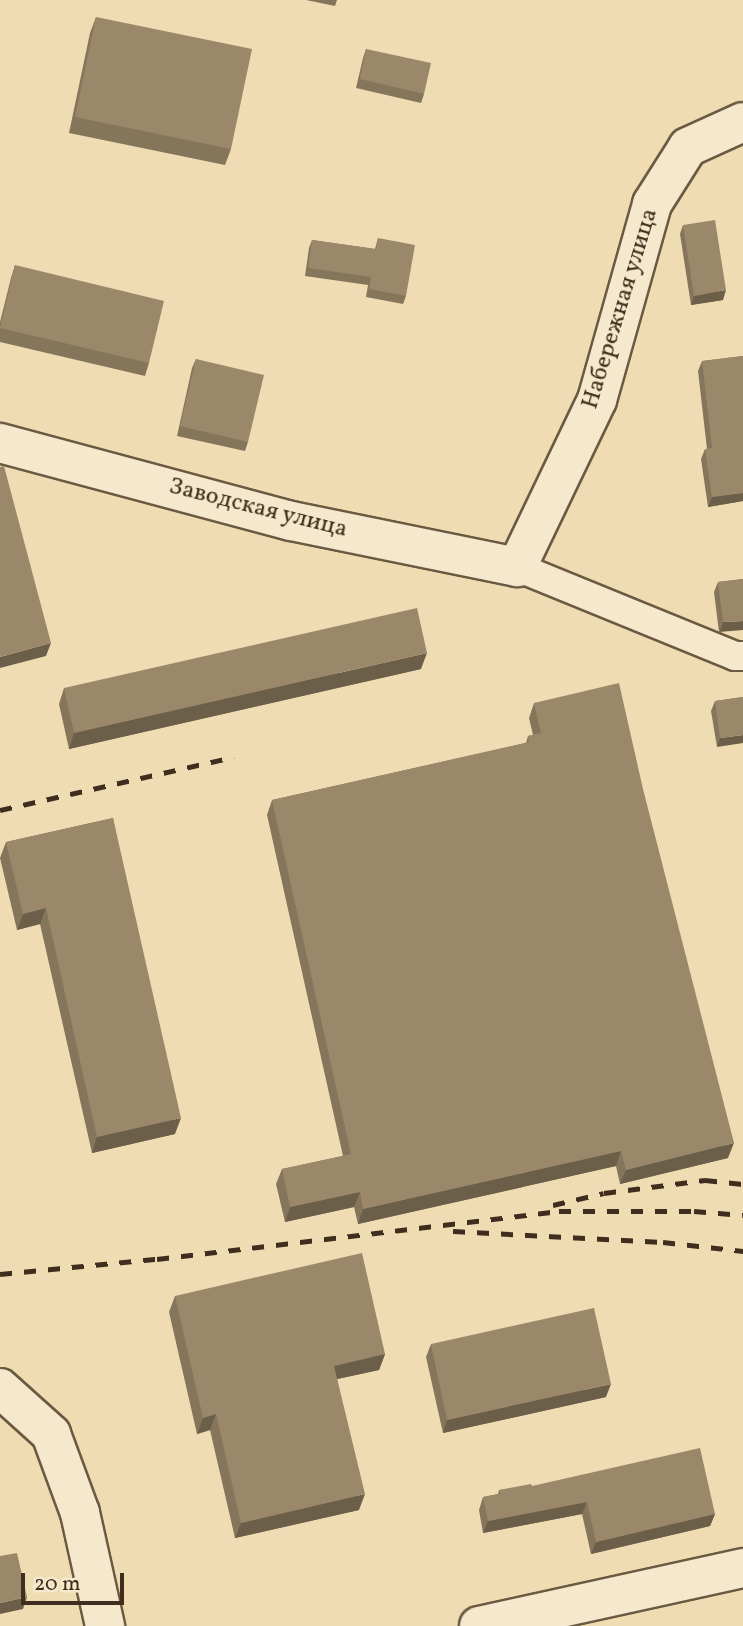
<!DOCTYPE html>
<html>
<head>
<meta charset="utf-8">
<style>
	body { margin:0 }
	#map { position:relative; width:743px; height:1626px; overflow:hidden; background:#f0dcb2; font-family:Vollkorn,serif }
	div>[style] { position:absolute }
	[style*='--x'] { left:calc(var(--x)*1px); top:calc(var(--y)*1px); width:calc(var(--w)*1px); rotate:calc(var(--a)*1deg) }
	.roads { filter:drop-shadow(2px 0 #6b5a42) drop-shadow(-2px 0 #6b5a42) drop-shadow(0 2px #6b5a42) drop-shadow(0 -2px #6b5a42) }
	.minor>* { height:28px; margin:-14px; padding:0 14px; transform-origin:14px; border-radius:14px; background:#f5e8cd }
	.secondary>* { height:38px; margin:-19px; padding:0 19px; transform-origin:19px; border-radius:19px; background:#f5e8cd }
	.rail>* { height:5px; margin-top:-2.5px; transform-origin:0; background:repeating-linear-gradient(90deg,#3f2e1d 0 12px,transparent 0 24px) }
	.wall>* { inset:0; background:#85755b }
	.shaded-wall>* { inset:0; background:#6c5f4a }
	.building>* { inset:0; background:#9b886a }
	span { translate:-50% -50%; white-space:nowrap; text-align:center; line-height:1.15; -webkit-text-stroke:7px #f5e8cd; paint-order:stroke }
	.street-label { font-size:24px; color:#3f2e1d }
	.scale { position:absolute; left:21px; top:1573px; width:103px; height:32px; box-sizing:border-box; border:4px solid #3f2e1d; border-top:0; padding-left:9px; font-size:21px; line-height:24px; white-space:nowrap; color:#3f2e1d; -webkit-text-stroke:5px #f5e8cd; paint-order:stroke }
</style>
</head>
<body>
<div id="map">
	<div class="roads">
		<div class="minor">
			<div style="--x:517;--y:567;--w:235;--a:22.2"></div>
			<div style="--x:735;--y:656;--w:8;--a:0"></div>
		</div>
		<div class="secondary">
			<div style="--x:0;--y:443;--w:301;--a:15"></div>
			<div style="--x:291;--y:521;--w:231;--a:11.5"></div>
			<div style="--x:517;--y:567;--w:185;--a:-64.4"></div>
			<div style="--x:597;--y:400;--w:204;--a:-74.3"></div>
			<div style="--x:652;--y:204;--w:67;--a:-57.7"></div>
			<div style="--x:688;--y:147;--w:60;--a:-24.4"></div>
			<div style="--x:0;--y:1388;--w:69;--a:42"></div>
			<div style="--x:51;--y:1434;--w:84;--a:69.8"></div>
			<div style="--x:80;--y:1513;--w:116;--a:77.5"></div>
			<div style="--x:479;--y:1626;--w:270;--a:-12.4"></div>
		</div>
	</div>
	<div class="rail">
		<div style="--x:0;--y:810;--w:240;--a:-12.8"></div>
		<div style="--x:553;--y:1205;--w:52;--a:-13.2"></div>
		<div style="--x:604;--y:1193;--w:102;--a:-7.3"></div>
		<div style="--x:705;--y:1180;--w:38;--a:6"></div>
		<div style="--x:453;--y:1231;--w:210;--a:3"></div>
		<div style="--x:663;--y:1242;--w:81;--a:6.4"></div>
		<div style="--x:0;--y:1274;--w:158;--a:-5.5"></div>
		<div style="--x:157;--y:1259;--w:405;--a:-6.8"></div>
		<div style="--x:559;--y:1211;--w:135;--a:0"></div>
		<div style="--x:694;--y:1211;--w:49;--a:4.7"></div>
	</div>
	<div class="wall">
		<div style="clip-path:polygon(306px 0,337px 0,335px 6px)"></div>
		<div style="clip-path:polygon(96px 17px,231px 149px,225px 165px,69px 133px,90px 33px)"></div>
		<div style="clip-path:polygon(366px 49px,424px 94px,421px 103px,356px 88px,363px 58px)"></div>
		<div style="clip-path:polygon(683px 225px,723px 300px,691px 305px,680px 234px)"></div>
		<div style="clip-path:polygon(378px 238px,406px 296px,403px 304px,366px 297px,368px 285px,305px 276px,309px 248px,312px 240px,375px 249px)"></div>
		<div style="clip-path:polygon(15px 265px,149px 363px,145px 376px,0 342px,0 322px,11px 278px)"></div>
		<div style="clip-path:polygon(743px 356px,743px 501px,708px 507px,701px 459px,705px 449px,707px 449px,698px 371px,702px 361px)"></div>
		<div style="clip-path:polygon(196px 359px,248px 442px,245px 451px,177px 436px,192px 368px)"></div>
		<div style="clip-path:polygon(743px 579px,719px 632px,714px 592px,718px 582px)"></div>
		<div style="clip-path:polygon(421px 669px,69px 749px,59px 704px,64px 688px)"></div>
		<div style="clip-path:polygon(743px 697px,717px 747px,711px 711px,715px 701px)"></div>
		<div style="clip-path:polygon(534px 703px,728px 1158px,620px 1184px,616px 1166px,358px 1224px,354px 1207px,285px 1222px,276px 1184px,282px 1169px,343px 1156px,267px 815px,272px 800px,526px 743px,528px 736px,533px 735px,529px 718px)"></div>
		<div style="clip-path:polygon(113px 818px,175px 1134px,92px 1153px,40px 924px,17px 930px,0 858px,6px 842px)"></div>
		<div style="clip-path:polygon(175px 1296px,385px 1354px,379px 1370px,337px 1379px,359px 1510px,235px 1538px,210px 1430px,197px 1434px,169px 1312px)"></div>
		<div style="clip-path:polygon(431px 1344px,606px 1397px,443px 1433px,426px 1357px)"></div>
		<div style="clip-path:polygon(532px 1486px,715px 1514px,710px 1526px,591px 1554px,582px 1514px,483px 1533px,479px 1510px,483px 1497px,498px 1494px,499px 1490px)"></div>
	</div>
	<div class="shaded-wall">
		<div style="clip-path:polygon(726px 290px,723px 300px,691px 305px,694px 296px)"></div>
		<div style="clip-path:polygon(743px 493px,743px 501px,708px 507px,712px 497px)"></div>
		<div style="clip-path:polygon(743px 621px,743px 630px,719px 632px,723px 622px)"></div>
		<div style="clip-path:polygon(51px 643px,46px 656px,0 668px,0 657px)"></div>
		<div style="clip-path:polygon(427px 653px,421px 669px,69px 749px,74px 733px)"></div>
		<div style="clip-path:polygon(743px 735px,743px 743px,717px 747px,720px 738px)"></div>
		<div style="clip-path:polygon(46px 908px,40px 924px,17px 930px,23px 914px)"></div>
		<div style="clip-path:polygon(181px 1118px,175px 1134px,92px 1153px,97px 1137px)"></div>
		<div style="clip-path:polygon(734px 1143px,728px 1158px,620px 1184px,626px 1170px)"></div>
		<div style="clip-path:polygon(621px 1151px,616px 1166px,358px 1224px,363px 1209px)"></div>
		<div style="clip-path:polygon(360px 1192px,354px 1207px,285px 1222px,290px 1207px)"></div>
		<div style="clip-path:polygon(385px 1354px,379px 1370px,328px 1381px,334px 1366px)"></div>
		<div style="clip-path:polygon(611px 1384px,606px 1397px,443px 1433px,447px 1420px)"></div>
		<div style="clip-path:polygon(216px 1414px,210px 1430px,197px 1434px,203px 1418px)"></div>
		<div style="clip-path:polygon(365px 1494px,359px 1510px,235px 1538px,241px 1523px)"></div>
		<div style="clip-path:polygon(587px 1502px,582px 1514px,483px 1533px,488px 1521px)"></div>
		<div style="clip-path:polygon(715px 1514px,710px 1526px,591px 1554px,596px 1542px)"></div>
		<div style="clip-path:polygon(27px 1597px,23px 1609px,0 1614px,0 1603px)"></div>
	</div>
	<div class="building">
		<div style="clip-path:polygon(96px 17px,252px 49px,231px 149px,75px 117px)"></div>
		<div style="clip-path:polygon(366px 49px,431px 63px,424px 94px,360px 79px)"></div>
		<div style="clip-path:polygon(715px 220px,726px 290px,694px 296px,683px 225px)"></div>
		<div style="clip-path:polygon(378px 238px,415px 245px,406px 296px,369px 289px,371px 277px,308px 268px,312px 240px,376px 249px)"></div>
		<div style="clip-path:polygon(15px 265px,164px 301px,149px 363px,0 328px)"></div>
		<div style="clip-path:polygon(743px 356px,743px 493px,712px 497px,705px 449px,712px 448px,702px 361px)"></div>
		<div style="clip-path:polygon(196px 359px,264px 375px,248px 442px,180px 426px)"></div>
		<div style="clip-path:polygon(4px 466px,51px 643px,0 657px,0 467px)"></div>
		<div style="clip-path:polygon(743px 579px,743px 621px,723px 622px,718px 582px)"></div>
		<div style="clip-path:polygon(417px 608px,427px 653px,74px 733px,64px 688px)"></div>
		<div style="clip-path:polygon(619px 683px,643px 789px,734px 1143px,626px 1170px,621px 1151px,363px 1209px,360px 1192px,290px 1207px,282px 1169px,351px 1154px,272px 800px,529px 742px,528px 736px,541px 733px,534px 703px)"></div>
		<div style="clip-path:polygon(743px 697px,743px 735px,720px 738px,715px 701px)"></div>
		<div style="clip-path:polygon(113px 818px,181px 1118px,97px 1137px,46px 908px,23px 914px,6px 842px)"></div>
		<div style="clip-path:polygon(362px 1253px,385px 1354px,334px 1366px,365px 1494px,241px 1523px,216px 1414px,203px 1418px,175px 1296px)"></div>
		<div style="clip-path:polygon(594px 1308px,611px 1384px,447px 1420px,431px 1344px)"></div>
		<div style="clip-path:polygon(700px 1448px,715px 1514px,596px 1542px,587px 1502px,488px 1521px,483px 1497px,500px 1494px,499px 1490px,531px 1484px,532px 1486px)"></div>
		<div style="clip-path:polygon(17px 1553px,27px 1597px,0 1603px,0 1556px)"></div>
	</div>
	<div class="street-label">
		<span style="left:621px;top:309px;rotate:-73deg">Набережная улица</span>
		<span style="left:258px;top:509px;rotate:14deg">Заводская улица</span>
	</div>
	<div class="scale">20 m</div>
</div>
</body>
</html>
